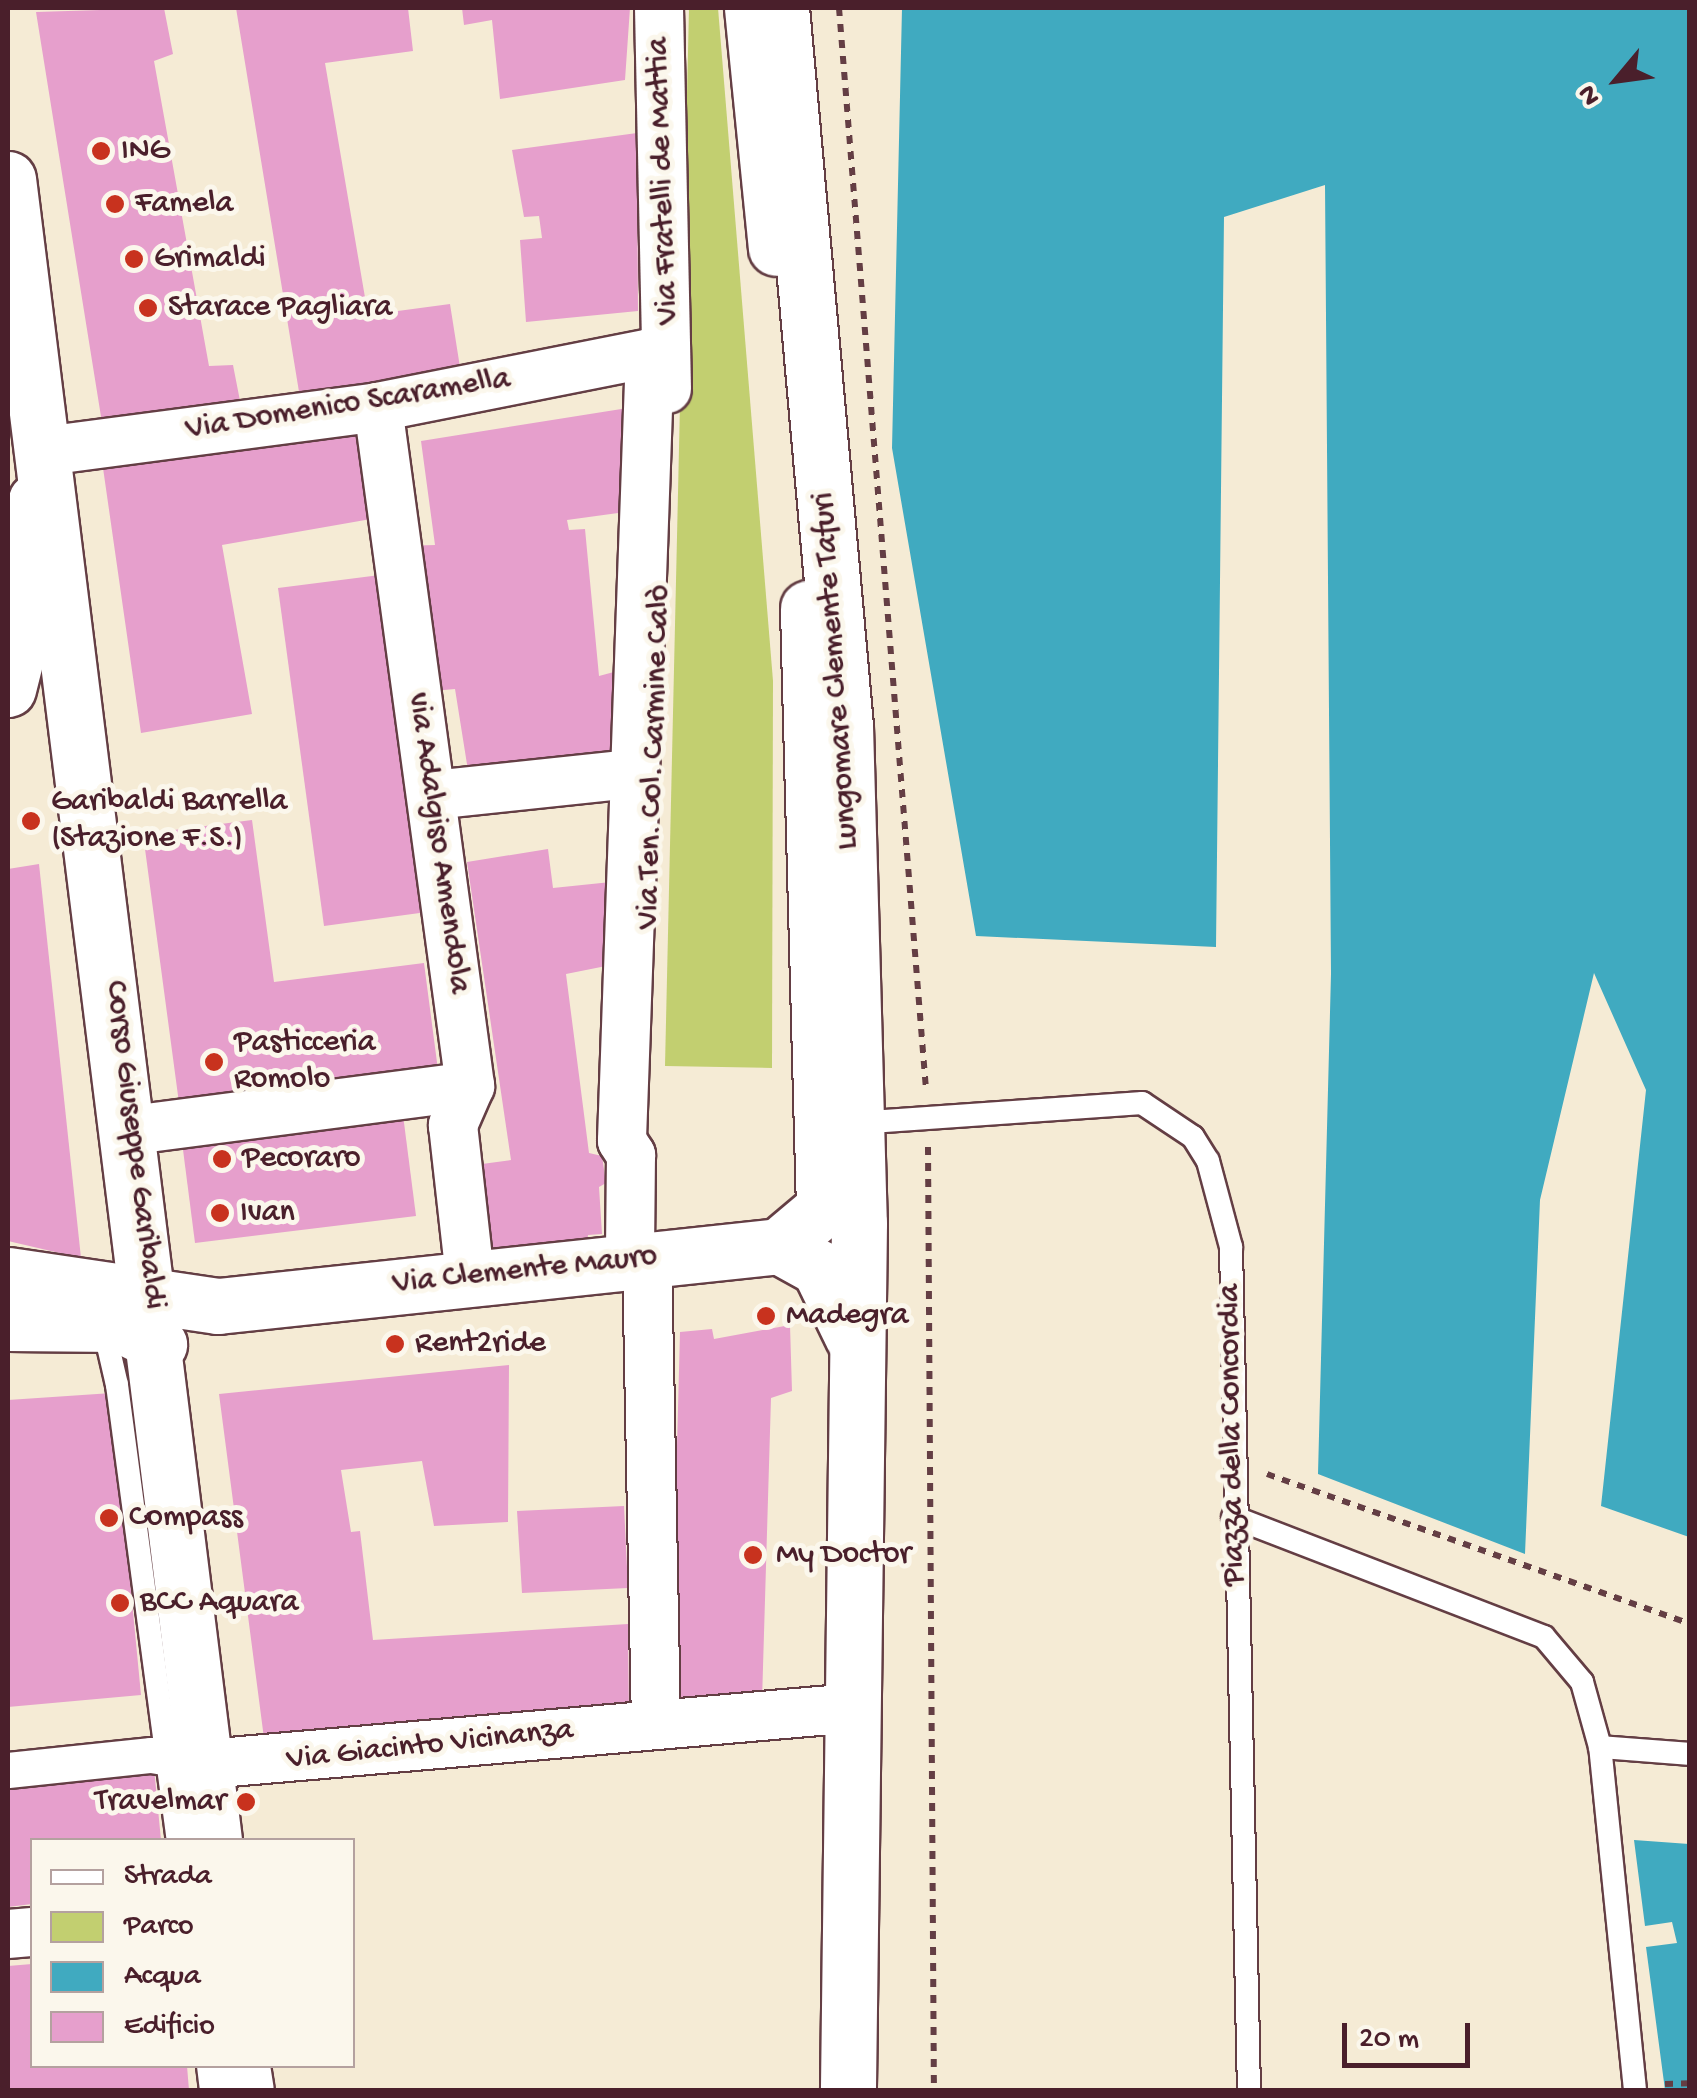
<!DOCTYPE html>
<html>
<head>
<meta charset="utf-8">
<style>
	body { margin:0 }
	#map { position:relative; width:1697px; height:2098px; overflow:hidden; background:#f5ebd5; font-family:"Gochi Hand",sans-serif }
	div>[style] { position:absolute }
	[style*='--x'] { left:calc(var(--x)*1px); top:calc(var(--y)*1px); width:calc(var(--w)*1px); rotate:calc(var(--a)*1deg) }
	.green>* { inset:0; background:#c2cf70 }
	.water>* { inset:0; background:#40aac0 }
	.building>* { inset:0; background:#e69fcc }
	.path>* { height:6px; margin-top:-3px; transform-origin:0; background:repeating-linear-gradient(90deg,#643e44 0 8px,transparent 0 16px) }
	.roads { filter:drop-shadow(2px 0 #643e44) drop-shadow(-2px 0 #643e44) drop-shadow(0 2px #643e44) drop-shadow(0 -2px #643e44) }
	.service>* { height:22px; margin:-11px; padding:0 11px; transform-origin:11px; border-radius:11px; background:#fff }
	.pedestrian>* { height:35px; margin:-17.5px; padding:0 17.5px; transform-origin:17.5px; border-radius:17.5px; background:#fff }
	.minor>* { height:48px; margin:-24px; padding:0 24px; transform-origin:24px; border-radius:24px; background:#fff }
	.tertiary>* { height:55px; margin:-27.5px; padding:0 27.5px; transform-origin:27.5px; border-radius:27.5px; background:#fff }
	.secondary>* { height:55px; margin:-27.5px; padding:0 27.5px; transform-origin:27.5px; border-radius:27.5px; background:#fff }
	.primary>* { height:55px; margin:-27.5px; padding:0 27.5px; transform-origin:27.5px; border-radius:27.5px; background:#fff }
	.dots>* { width:28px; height:28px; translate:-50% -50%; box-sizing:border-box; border:5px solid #fbf7ec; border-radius:50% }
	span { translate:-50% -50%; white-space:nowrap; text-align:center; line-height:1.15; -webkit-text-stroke:10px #fbf7ec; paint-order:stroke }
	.poi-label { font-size:32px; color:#4a1f2b }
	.left { translate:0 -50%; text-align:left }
	.right { translate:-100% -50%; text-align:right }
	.street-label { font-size:32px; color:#4a1f2b }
	.frame { position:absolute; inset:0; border:10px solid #4a1f2b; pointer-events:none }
	.legend { position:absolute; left:30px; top:1838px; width:325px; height:230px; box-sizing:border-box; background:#fbf7ec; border:2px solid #b4a19f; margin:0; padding:12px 18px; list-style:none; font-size:30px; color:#4a1f2b }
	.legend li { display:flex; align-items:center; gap:20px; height:50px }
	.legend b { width:50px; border:2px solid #b4a19f }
	.north { position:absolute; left:1567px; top:30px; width:100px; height:100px; -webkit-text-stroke:8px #fbf7ec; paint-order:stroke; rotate:241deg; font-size:28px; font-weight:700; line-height:40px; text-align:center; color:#4a1f2b }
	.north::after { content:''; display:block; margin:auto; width:35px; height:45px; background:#4a1f2b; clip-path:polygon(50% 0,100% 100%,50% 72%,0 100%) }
	.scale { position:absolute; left:1342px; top:2023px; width:128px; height:45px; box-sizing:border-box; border:5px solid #4a1f2b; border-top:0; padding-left:12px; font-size:30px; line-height:35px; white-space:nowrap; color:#4a1f2b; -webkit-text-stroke:8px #fbf7ec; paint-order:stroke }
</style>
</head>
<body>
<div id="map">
	<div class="green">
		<div style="clip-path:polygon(689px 8px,718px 8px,773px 681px,772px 1068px,665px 1066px)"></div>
	</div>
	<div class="water">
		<div style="clip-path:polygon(902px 8px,1689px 8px,1689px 1537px,1601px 1506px,1646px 1090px,1594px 973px,1540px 1200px,1525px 1554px,1318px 1474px,1331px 974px,1325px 185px,1224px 217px,1216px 947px,976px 936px,892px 448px)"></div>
		<div style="clip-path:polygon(1634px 1840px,1689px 1844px,1689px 2090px,1665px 2090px,1646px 1947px,1677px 1943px,1672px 1922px,1645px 1926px)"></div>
	</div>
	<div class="building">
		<div style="clip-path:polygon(164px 8px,173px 54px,154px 61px,209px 366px,233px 365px,241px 406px,103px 429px,36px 12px)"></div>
		<div style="clip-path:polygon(236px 8px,408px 8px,413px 51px,325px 63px,368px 315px,450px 304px,462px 380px,301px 404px)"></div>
		<div style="clip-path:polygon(462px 8px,630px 8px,625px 80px,500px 99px,492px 20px,464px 25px)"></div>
		<div style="clip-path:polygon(637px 133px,638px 311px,526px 322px,520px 240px,542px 238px,539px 216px,524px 217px,512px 150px)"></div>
		<div style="clip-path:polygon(634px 407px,640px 510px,567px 520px,569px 530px,585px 529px,599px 676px,625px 669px,632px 759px,470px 783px,455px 689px,421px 692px,402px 546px,435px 545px,421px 441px)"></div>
		<div style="clip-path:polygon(353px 418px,371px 519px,222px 545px,252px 714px,141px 733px,102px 461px)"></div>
		<div style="clip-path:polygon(380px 575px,427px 912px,324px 926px,278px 588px)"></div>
		<div style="clip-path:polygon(252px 820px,274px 982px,424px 963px,438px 1070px,179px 1103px,143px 834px)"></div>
		<div style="clip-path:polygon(548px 849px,553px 888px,611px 882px,611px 965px,566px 974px,589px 1153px,602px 1156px,606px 1183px,599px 1187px,602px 1234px,588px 1235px,587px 1246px,493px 1253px,482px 1164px,511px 1160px,467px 862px)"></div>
		<div style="clip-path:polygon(39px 864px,81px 1258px,8px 1241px,8px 869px)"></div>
		<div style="clip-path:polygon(403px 1115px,416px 1216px,195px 1243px,182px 1142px)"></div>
		<div style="clip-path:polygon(790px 1325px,792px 1391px,771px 1398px,762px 1701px,670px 1713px,680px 1332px,712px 1329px,714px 1339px)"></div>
		<div style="clip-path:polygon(509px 1365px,508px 1522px,434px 1526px,422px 1461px,341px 1470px,351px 1532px,360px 1531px,373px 1640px,628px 1624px,629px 1716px,265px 1746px,219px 1394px)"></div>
		<div style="clip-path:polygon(112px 1393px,141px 1695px,8px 1707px,8px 1400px)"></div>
		<div style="clip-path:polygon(624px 1506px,628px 1588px,522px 1593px,517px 1511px)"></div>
		<div style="clip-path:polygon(154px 1768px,161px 1840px,32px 1840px,32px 1904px,8px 1907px,8px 1783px)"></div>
		<div style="clip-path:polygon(32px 1964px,32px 2066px,187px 2066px,189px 2090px,8px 2090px,8px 1966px)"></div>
	</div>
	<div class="path">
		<div style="--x:839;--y:8;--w:1084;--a:85.4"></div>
		<div style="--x:928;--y:1147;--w:943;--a:89.64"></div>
		<div style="--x:1267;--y:1474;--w:449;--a:19.5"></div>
		<div style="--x:1665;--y:2084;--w:25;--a:-2"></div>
	</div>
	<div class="roads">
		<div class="service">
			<div style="--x:856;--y:1123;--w:287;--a:-4"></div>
			<div style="--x:1142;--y:1103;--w:61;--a:33.7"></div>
			<div style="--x:1193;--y:1137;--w:28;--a:58"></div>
			<div style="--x:1208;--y:1161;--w:89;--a:75"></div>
			<div style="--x:1231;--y:1247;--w:843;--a:88.78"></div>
			<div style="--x:91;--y:1328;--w:25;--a:47"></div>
			<div style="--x:108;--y:1346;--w:40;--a:77"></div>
			<div style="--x:117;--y:1385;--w:459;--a:82.4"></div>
			<div style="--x:1233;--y:1517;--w:333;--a:21.1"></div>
			<div style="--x:1544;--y:1637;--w:59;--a:49.8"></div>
			<div style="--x:1582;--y:1682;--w:67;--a:74.5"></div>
			<div style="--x:208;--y:2066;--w:24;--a:83"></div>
			<div style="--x:1635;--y:2090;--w:345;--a:-95.8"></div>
			<div style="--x:1600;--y:1747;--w:90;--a:4.4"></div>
		</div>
		<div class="pedestrian">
			<div style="--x:8;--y:1770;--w:144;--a:-6"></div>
			<div style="--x:151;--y:1755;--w:57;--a:9.1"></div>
		</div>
		<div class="minor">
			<div style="--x:659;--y:8;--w:381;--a:88.8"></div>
			<div style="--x:378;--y:407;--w:685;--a:82.28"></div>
			<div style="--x:470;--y:1086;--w:43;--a:113.6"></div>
			<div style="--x:453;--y:1125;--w:153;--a:83.6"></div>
			<div style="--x:45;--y:451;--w:336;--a:-7.5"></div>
			<div style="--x:378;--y:407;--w:277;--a:-11.2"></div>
			<div style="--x:650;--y:353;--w:788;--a:92.04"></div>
			<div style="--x:622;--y:1141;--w:17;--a:57"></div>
			<div style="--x:631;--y:1155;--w:104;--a:90.6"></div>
			<div style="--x:432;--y:795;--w:201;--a:-6"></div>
			<div style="--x:132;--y:1130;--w:341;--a:-7.4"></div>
			<div style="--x:647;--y:1256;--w:465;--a:88.9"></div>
			<div style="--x:207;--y:1764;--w:649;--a:-4.95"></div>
			<div style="--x:8;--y:1934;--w:24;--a:-5"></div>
		</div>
		<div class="tertiary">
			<div style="--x:752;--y:8;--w:241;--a:84.3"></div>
			<div style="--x:779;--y:1246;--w:59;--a:-40.2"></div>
			<div style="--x:824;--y:1208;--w:600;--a:-91.53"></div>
		</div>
		<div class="secondary">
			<div style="--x:8;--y:689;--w:77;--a:-75.8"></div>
			<div style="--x:27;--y:614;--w:114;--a:-85.5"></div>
			<div style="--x:8;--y:1275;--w:212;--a:8.4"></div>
			<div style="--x:218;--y:1306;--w:564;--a:-6.1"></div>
			<div style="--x:779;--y:1246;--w:46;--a:28.8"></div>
			<div style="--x:819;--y:1268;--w:76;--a:64.1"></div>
			<div style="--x:8;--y:1323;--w:111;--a:0.5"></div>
			<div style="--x:119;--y:1324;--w:45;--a:26.6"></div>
		</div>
		<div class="primary">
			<div style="--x:781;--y:8;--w:721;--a:84.91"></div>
			<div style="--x:845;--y:726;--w:497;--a:88.4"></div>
			<div style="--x:859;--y:1223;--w:867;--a:90.73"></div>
			<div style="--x:8;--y:179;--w:1674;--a:82.93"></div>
			<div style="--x:242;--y:2066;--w:24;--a:81"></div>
		</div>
	</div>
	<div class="dots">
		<div style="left:101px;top:151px;background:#c8321e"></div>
		<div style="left:115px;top:204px;background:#c8321e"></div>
		<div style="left:134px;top:259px;background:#c8321e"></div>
		<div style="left:148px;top:308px;background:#c8321e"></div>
		<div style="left:31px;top:821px;background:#c8321e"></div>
		<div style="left:214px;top:1062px;background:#c8321e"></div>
		<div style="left:222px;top:1159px;background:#c8321e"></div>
		<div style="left:220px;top:1213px;background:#c8321e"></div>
		<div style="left:766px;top:1316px;background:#c8321e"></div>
		<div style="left:395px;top:1344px;background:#c8321e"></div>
		<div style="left:109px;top:1518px;background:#c8321e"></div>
		<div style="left:753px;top:1555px;background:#c8321e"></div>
		<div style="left:120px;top:1603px;background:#c8321e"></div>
		<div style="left:246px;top:1802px;background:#c8321e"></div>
	</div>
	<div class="poi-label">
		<span class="left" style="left:121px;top:151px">ING</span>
		<span class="left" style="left:135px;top:204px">Famela</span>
		<span class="left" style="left:154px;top:259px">Grimaldi</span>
		<span class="left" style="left:168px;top:308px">Starace Pagliara</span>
		<span class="left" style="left:51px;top:821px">Garibaldi Barrella<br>(Stazione F.S.)</span>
		<span class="left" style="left:234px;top:1062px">Pasticceria<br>Romolo</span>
		<span class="left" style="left:242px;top:1159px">Pecoraro</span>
		<span class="left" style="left:240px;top:1213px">Ivan</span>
		<span class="left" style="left:786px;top:1316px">Madegra</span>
		<span class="left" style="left:415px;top:1344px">Rent2ride</span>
		<span class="left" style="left:129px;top:1518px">Compass</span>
		<span class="left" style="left:776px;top:1555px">My Doctor</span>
		<span class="left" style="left:140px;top:1603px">BCC Aquara</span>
		<span class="right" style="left:226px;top:1802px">Travelmar</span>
	</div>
	<div class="street-label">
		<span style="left:664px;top:181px;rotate:-92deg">Via Fratelli de Mattia</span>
		<span style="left:348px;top:405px;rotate:-9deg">Via Domenico Scaramella</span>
		<span style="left:837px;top:671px;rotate:-94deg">Lungomare Clemente Tafuri</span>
		<span style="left:655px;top:757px;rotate:-88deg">Via Ten. Col. Carmine Calò</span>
		<span style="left:438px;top:843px;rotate:82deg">via Adalgiso Amendola</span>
		<span style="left:134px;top:1145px;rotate:83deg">Corso Giuseppe Garibaldi</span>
		<span style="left:525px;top:1271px;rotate:-6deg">Via Clemente Mauro</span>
		<span style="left:1233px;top:1435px;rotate:-91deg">Piazza della Concordia</span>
		<span style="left:430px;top:1746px;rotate:-6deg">Via Giacinto Vicinanza</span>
	</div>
	<div class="frame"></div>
	<ul class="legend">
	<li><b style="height:12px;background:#fff"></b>Strada</li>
	<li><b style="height:28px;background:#c2cf70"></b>Parco</li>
	<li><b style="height:28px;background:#40aac0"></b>Acqua</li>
	<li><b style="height:28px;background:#e69fcc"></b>Edificio</li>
	</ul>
	<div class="north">N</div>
	<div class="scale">20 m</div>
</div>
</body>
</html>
